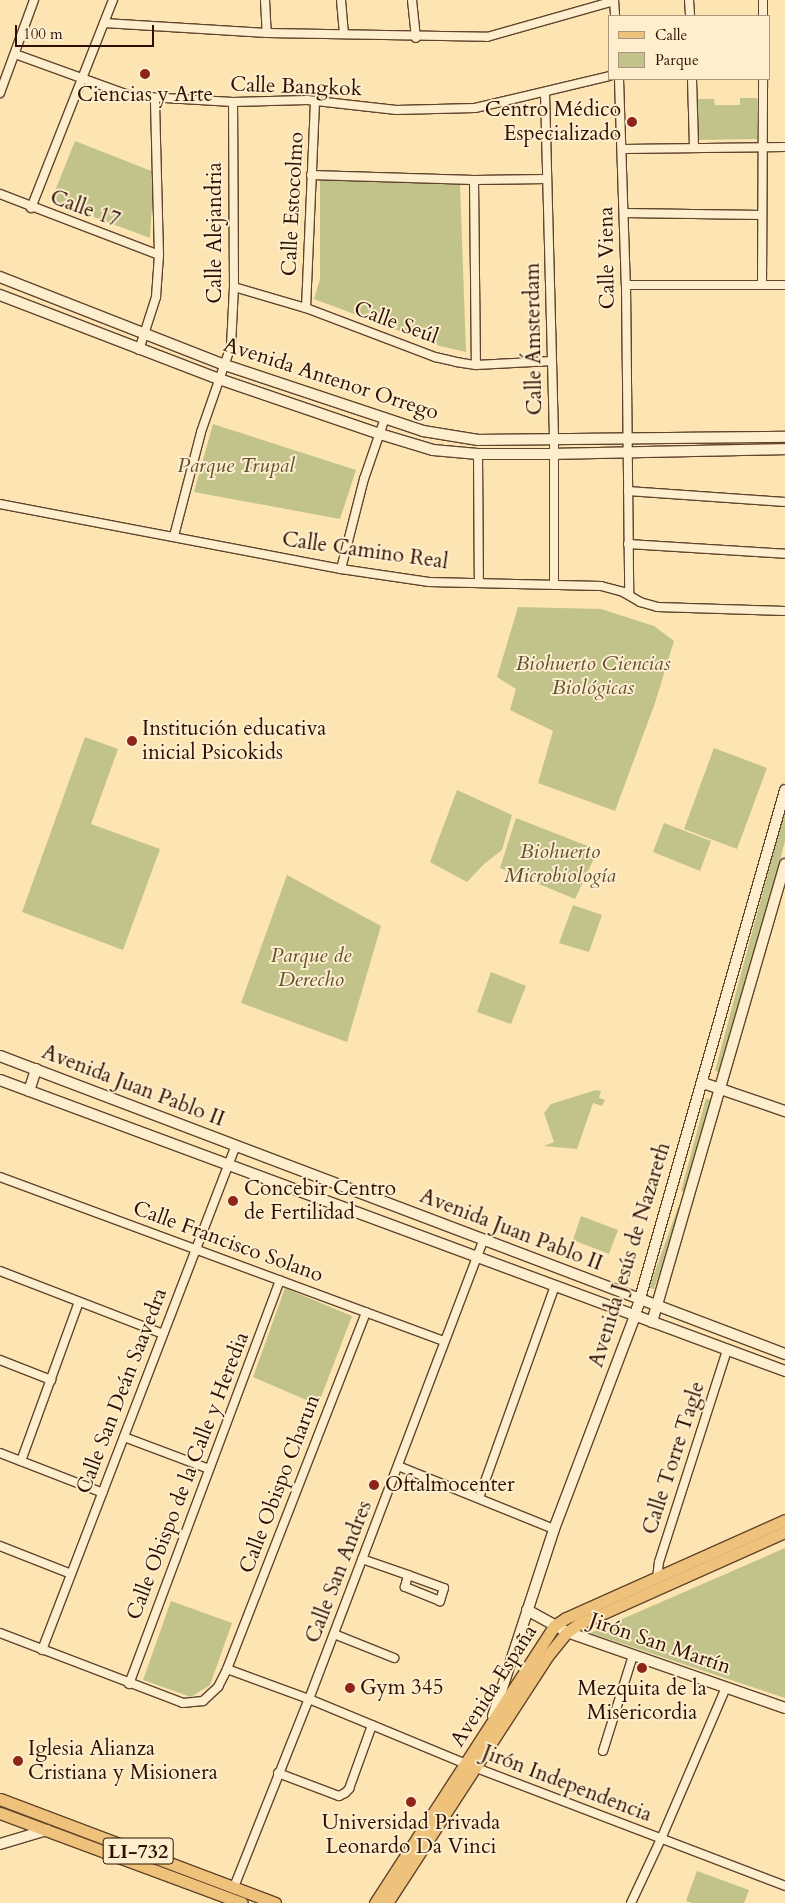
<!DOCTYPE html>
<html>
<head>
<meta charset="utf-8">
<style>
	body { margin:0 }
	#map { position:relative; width:785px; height:1903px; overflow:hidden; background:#fce5b3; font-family:Cardo,serif }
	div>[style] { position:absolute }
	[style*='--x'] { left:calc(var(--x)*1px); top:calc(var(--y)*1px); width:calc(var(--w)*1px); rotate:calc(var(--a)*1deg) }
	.green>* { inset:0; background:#c2c38a }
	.roads { filter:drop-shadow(1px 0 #62442d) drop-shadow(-1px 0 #62442d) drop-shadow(0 1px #62442d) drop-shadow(0 -1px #62442d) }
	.street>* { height:8px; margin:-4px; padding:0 4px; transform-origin:4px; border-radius:4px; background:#fdeece }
	.secondary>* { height:10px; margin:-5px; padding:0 5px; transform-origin:5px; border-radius:5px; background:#fdeece }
	.primary>* { height:11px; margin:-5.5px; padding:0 5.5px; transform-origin:5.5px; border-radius:5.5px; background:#eec27a }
	.dots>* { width:14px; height:14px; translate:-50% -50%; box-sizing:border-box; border:2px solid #fdeece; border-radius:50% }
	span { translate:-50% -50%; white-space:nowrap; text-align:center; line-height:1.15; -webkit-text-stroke:4px #fdeece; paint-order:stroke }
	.shield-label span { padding:1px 4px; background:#fdeece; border:1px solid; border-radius:4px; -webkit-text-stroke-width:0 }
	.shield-label { font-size:20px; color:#2f0f00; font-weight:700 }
	.street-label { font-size:21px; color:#2f0f00 }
	.poi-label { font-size:21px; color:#2f0f00 }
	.right { translate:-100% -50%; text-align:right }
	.left { translate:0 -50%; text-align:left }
	.park-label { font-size:21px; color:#624e30; font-style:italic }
	.legend { position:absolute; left:608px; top:15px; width:162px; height:65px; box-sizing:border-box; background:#fdeece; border:1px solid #ab957c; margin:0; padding:6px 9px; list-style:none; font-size:15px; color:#2f0f00 }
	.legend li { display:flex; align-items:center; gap:10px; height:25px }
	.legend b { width:25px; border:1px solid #ab957c }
	.scale { position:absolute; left:15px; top:25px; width:139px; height:22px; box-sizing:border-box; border:2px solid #2f0f00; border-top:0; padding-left:6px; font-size:15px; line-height:18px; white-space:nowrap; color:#2f0f00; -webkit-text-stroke:4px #fdeece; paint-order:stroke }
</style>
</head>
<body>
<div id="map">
	<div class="green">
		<div style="clip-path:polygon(740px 98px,757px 98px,757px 139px,698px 140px,697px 99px,714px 99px,715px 105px,740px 105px)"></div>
		<div style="clip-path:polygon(75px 141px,154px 172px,150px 238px,51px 201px)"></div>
		<div style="clip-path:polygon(320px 179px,460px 185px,466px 352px,440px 346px,314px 299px,320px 279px)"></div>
		<div style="clip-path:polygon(213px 424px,356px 470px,340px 519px,194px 492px)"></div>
		<div style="clip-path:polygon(518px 607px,601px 609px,654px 626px,674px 641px,655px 703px,615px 811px,538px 783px,553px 731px,510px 710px,516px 689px,497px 677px)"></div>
		<div style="clip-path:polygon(85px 737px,118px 749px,91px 824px,160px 849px,123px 950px,22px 912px)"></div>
		<div style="clip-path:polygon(714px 748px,767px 768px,737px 849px,684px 829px)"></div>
		<div style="clip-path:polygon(457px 790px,512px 815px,502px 850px,484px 864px,467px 882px,430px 862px)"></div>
		<div style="clip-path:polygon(785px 809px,785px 841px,723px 1073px,715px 1071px)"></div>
		<div style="clip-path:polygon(516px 818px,598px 850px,575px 899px,500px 868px)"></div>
		<div style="clip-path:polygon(664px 823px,711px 841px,700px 871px,653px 852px)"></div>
		<div style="clip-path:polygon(287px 875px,381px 926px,347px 1042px,241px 1003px)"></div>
		<div style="clip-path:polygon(573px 905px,602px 915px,589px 952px,559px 943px)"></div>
		<div style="clip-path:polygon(491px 972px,526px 986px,511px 1024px,477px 1012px)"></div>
		<div style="clip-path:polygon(596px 1090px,601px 1091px,599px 1098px,605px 1100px,602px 1106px,593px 1103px,577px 1149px,544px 1146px,554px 1142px,544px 1113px,551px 1104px)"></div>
		<div style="clip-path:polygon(706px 1098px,713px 1101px,687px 1193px,681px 1191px)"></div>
		<div style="clip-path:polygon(678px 1207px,683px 1208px,654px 1289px,649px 1288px)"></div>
		<div style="clip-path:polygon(581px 1216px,618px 1230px,609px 1254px,573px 1240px)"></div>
		<div style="clip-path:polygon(285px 1288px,352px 1316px,318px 1405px,253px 1377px)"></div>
		<div style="clip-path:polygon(785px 1548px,785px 1698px,590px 1633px)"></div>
		<div style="clip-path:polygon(171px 1601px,232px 1623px,210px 1685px,191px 1697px,143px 1680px)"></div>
		<div style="clip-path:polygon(697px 1871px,749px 1890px,744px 1903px,692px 1903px,686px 1901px)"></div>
	</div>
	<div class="roads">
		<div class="street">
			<div style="--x:265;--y:0;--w:33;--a:87"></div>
			<div style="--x:341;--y:0;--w:34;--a:85"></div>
			<div style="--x:412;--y:0;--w:38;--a:84"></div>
			<div style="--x:614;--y:0;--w:16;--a:86"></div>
			<div style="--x:689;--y:0;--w:16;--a:86"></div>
			<div style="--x:763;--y:16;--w:16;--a:-90"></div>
			<div style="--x:104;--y:23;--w:163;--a:3.5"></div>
			<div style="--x:267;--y:33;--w:220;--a:1"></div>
			<div style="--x:487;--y:37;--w:132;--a:-15.8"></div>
			<div style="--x:15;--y:54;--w:123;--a:19.9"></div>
			<div style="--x:131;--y:96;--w:102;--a:3.4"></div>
			<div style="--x:233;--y:102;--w:74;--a:-1.5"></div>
			<div style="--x:307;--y:100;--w:90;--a:6.4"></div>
			<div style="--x:396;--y:110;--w:79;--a:-1.5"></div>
			<div style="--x:475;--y:108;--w:138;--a:-13.4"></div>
			<div style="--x:619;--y:79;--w:206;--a:88.1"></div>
			<div style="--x:626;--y:285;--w:310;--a:89.4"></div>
			<div style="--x:692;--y:79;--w:69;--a:88.3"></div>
			<div style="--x:0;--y:93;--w:99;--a:-69.9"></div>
			<div style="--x:545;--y:93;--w:346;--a:88.5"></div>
			<div style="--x:554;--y:439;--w:146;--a:90"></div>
			<div style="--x:623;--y:149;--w:162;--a:-0.7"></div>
			<div style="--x:311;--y:175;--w:163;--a:1.8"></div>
			<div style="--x:474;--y:180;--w:73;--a:-0.8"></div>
			<div style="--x:474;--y:180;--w:185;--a:89.4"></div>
			<div style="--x:0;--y:194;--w:170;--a:21"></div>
			<div style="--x:31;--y:208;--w:224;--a:-68.5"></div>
			<div style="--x:624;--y:213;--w:138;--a:0.8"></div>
			<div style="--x:626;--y:285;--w:159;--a:0"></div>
			<div style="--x:762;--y:285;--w:206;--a:-89.7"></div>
			<div style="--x:234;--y:287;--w:75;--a:16.3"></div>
			<div style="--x:306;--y:308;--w:138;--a:20.8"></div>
			<div style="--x:435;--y:357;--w:22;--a:13"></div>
			<div style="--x:456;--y:362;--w:20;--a:9"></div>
			<div style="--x:476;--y:365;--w:76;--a:-3"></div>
			<div style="--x:306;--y:308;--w:207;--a:-87.5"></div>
			<div style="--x:139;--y:350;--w:56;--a:-72.2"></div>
			<div style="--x:156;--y:297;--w:42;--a:-85.9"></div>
			<div style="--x:159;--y:255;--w:156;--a:-91.5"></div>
			<div style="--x:478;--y:454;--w:129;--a:89.6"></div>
			<div style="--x:628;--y:491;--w:157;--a:4"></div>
			<div style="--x:0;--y:504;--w:347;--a:10.8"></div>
			<div style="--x:341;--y:569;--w:89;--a:8.4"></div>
			<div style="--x:429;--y:582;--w:172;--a:1.3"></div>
			<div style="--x:601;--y:586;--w:23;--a:15"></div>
			<div style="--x:623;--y:592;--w:20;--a:30"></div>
			<div style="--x:640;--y:602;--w:18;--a:16"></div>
			<div style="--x:657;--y:607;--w:128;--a:1.8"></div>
			<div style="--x:174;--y:536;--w:107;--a:-75.4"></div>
			<div style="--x:201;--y:432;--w:91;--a:-70.8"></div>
			<div style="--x:231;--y:346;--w:59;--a:-87.1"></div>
			<div style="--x:234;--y:287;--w:185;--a:-90.3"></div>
			<div style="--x:628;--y:544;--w:157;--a:3.6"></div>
			<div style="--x:341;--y:569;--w:93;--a:-75.7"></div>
			<div style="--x:364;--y:479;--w:65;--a:-71"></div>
			<div style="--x:0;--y:1177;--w:473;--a:20.3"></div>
			<div style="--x:0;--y:1271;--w:175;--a:21.1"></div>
			<div style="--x:0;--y:1360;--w:55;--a:21.4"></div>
			<div style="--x:124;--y:1437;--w:91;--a:20.6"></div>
			<div style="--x:0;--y:1453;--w:110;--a:21.2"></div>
			<div style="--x:21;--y:1461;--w:169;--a:-70"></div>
			<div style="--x:398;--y:1466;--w:168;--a:22"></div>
			<div style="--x:479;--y:1498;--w:225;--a:-70.3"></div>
			<div style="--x:0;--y:1546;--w:76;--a:21.5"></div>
			<div style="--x:362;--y:1559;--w:49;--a:19.2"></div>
			<div style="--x:408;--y:1575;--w:38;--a:20"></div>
			<div style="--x:444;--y:1588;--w:14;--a:107"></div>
			<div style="--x:440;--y:1601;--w:38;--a:-158"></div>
			<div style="--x:405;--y:1587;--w:12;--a:-76"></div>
			<div style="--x:657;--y:1578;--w:16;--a:-83"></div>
			<div style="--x:659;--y:1562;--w:223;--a:-72.2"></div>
			<div style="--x:0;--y:1633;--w:196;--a:20.9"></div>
			<div style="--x:183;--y:1703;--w:20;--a:-6"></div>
			<div style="--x:203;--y:1701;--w:21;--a:-43"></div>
			<div style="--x:218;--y:1687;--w:20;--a:-63"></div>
			<div style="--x:227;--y:1669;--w:383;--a:-68.7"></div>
			<div style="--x:334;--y:1634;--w:65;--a:21.8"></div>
			<div style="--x:42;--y:1650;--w:541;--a:-68.99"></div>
			<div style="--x:227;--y:1669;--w:87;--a:20.1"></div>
			<div style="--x:309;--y:1699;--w:170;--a:22.5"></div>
			<div style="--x:466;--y:1764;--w:342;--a:20.9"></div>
			<div style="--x:129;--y:1684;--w:431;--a:-69.5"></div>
			<div style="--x:603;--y:1751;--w:101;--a:-72.6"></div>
			<div style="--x:278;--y:1773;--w:65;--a:20.7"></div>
			<div style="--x:339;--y:1796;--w:7;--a:-27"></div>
			<div style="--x:345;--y:1793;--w:6;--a:-45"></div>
			<div style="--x:349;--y:1789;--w:68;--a:-70.2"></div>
			<div style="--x:234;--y:1887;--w:202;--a:-68.3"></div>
			<div style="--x:309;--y:1699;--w:492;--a:-69.2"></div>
			<div style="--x:631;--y:1903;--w:71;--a:-64.9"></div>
			<div style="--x:661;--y:1839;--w:165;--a:-66.8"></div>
		</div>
		<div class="secondary">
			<div style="--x:0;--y:277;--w:242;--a:21.4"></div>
			<div style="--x:225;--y:365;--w:209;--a:18.4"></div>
			<div style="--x:423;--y:431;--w:56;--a:9.3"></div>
			<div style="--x:478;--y:440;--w:307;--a:-0.6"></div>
			<div style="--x:0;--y:295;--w:235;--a:21"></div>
			<div style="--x:219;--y:379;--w:170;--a:18.9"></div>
			<div style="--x:380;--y:434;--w:55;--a:16.8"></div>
			<div style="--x:433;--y:450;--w:45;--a:5.1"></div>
			<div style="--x:478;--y:454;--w:76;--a:0"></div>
			<div style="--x:554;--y:454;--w:231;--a:-1.2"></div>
			<div style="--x:0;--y:1056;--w:840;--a:20.79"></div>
			<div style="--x:0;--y:1080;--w:837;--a:20.34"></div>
			<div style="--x:703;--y:1083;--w:87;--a:18.9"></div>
			<div style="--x:29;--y:1091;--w:23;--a:-72"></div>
			<div style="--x:652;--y:1322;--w:477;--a:-73.8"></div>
			<div style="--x:527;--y:1610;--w:46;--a:28.8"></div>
			<div style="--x:567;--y:1632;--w:231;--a:19.2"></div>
			<div style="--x:493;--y:1716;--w:197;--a:-71.9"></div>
			<div style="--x:554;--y:1529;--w:228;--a:-69.2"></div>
			<div style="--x:635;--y:1316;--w:547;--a:-74.08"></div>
			<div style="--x:0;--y:1844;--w:49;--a:-16.6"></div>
		</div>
		<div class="primary">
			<div style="--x:0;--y:1799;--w:294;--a:20.7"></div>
			<div style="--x:0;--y:1813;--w:258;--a:20.4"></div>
			<div style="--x:375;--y:1903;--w:330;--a:-57.1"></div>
			<div style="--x:554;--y:1626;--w:14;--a:-34"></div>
			<div style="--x:566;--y:1618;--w:240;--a:-24.1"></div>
			<div style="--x:387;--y:1903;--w:297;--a:-57"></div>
			<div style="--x:549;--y:1654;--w:28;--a:-51"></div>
			<div style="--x:567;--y:1632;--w:14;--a:-34"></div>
			<div style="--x:579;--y:1624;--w:226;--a:-24.1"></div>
		</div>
	</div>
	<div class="dots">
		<div style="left:145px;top:74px;background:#8f2418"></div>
		<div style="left:632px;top:122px;background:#8f2418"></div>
		<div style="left:132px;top:741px;background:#8f2418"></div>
		<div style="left:233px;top:1201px;background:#8f2418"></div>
		<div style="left:374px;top:1485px;background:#8f2418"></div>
		<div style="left:642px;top:1668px;background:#8f2418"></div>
		<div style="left:350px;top:1688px;background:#8f2418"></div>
		<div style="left:18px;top:1761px;background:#8f2418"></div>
		<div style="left:411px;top:1802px;background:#8f2418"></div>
	</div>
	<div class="shield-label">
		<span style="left:138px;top:1851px">LI-732</span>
	</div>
	<div class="street-label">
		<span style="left:296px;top:87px;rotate:2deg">Calle Bangkok</span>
		<span style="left:293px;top:204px;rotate:-87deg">Calle Estocolmo</span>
		<span style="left:85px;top:209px;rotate:20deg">Calle 17</span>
		<span style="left:215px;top:233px;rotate:-90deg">Calle Alejandria</span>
		<span style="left:607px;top:258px;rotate:-91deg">Calle Viena</span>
		<span style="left:396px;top:323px;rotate:20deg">Calle Seúl</span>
		<span style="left:534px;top:339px;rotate:-91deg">Calle Ámsterdam</span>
		<span style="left:331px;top:379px;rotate:18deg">Avenida Antenor Orrego</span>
		<span style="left:365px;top:551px;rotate:8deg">Calle Camino Real</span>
		<span style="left:133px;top:1086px;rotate:21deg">Avenida Juan Pablo II</span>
		<span style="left:511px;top:1230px;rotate:21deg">Avenida Juan Pablo II</span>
		<span style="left:228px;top:1242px;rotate:20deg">Calle Francisco Solano</span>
		<span style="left:630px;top:1255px;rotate:-73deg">Avenida Jesús de Nazareth</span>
		<span style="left:122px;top:1391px;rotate:-69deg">Calle San Deán Saavedra</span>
		<span style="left:674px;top:1458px;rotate:-72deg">Calle Torre Tagle</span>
		<span style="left:188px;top:1476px;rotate:-69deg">Calle Obispo de la Calle y Heredia</span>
		<span style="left:280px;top:1484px;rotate:-69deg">Calle Obispo Charun</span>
		<span style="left:339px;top:1572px;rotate:-69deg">Calle San Andres</span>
		<span style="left:660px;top:1644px;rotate:19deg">Jirón San Martín</span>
		<span style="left:494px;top:1686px;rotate:-57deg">Avenida España</span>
		<span style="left:567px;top:1784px;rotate:21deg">Jirón Independencia</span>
	</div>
	<div class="poi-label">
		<span style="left:145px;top:95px">Ciencias y Arte</span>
		<span class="right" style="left:621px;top:122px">Centro Médico<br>Especializado</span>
		<span class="left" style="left:142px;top:741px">Institución educativa<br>inicial Psicokids</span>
		<span class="left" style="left:244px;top:1201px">Concebir Centro<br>de Fertilidad</span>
		<span class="left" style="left:385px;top:1485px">Oftalmocenter</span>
		<span class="left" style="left:360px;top:1688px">Gym 345</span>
		<span style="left:642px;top:1701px">Mezquita de la<br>Misericordia</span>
		<span class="left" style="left:28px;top:1761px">Iglesia Alianza<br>Cristiana y Misionera</span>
		<span style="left:411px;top:1835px">Universidad Privada<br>Leonardo Da Vinci</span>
	</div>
	<div class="park-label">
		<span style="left:236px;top:466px">Parque Trupal</span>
		<span style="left:593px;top:676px">Biohuerto Ciencias<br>Biológicas</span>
		<span style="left:560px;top:864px">Biohuerto<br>Microbiología</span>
		<span style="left:311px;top:968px">Parque de<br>Derecho</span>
	</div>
	<ul class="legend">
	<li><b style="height:6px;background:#eec27a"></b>Calle</li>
	<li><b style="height:14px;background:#c2c38a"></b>Parque</li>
	</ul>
	<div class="scale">100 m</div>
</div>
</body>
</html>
